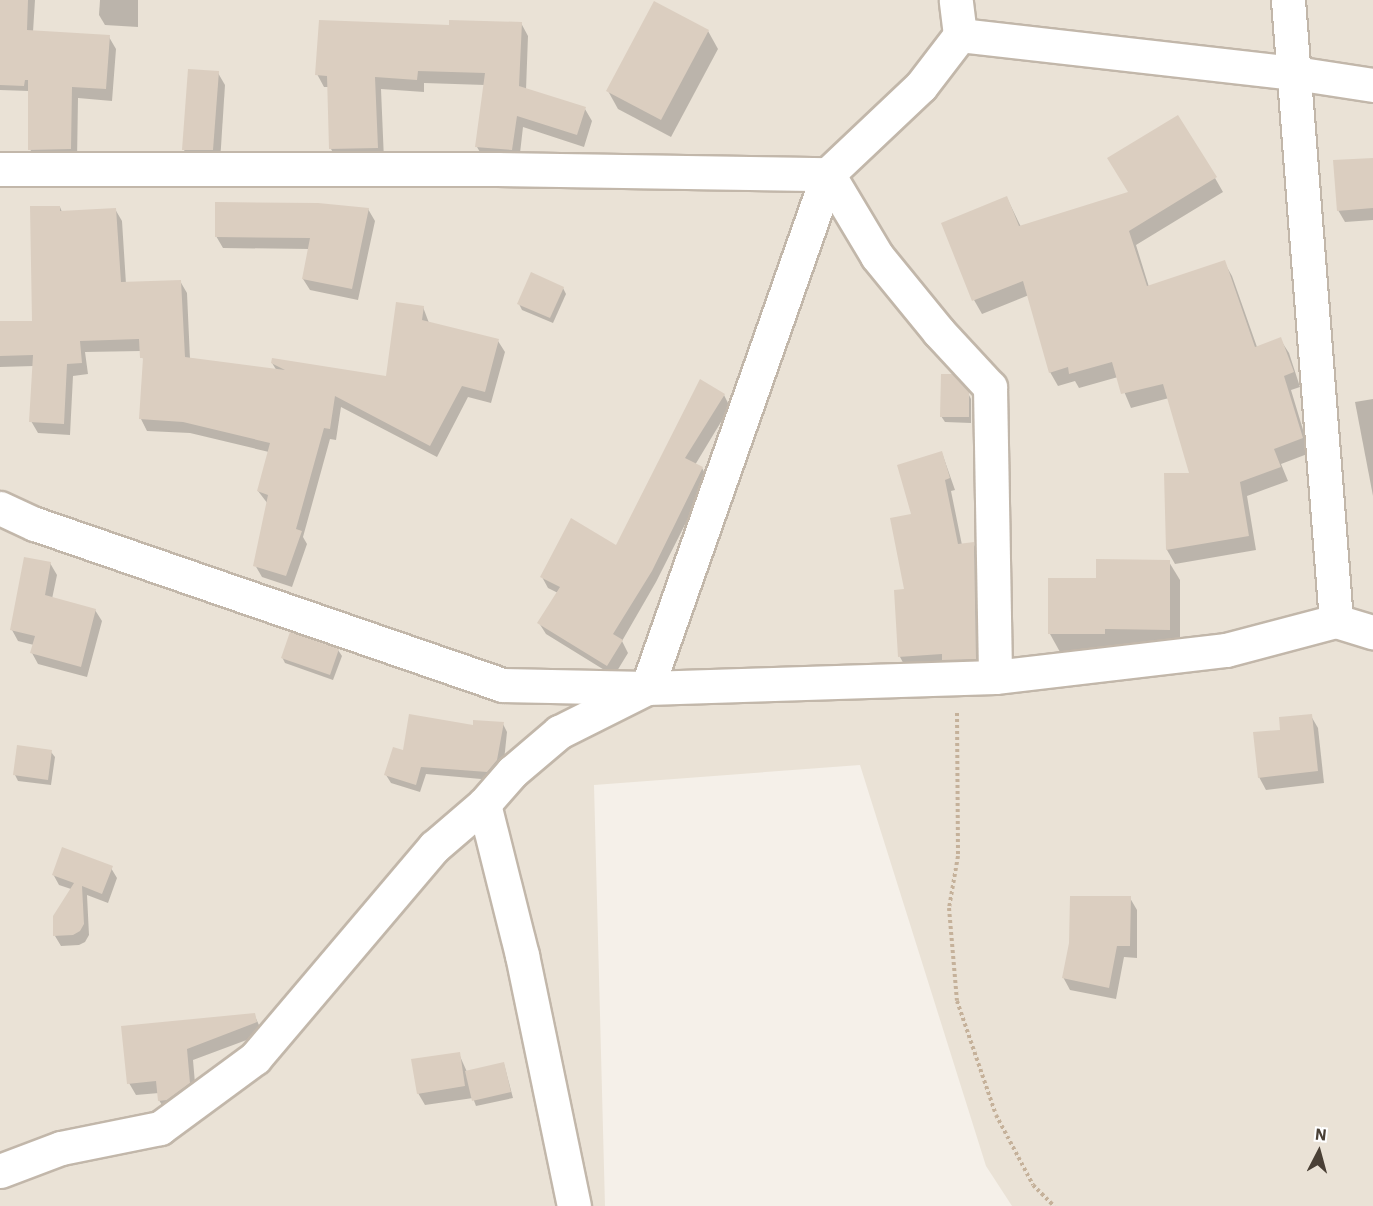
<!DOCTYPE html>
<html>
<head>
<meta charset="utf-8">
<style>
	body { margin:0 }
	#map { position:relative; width:1373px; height:1206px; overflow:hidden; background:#f5f0e9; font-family:"IBM Plex Sans",sans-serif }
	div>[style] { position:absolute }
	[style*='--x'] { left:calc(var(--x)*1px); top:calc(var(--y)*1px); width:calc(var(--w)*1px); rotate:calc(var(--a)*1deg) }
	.residential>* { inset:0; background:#eae2d6 }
	.shadow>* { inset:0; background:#0003 }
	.building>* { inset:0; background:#dbcec0 }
	.path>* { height:4px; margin-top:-2px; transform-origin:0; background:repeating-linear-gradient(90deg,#c5b19a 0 3px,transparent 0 6px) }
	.roads { filter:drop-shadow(2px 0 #c2b7aa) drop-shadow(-2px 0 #c2b7aa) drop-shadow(0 2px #c2b7aa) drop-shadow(0 -2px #c2b7aa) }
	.minor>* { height:33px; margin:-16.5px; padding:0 16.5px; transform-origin:16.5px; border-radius:16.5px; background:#fff }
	span { translate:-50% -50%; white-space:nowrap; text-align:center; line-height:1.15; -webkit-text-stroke:6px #fff; paint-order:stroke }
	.north { position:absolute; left:1289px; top:1122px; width:60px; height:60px; -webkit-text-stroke:4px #fff; paint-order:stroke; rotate:6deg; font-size:16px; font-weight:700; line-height:24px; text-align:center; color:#4a4036 }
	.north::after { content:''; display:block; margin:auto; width:21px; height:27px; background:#4a4036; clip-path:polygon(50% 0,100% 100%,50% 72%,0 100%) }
</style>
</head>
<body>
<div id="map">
	<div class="residential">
		<div style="clip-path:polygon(0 0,1373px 0,1373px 1206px,1012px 1206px,986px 1166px,860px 765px,594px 785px,605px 1206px,0 1206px)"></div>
	</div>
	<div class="shadow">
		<div style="clip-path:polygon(0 0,35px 0,33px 32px,109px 37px,116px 49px,112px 101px,78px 98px,77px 161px,36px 161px,30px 149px,29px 91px,0 90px)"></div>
		<div style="clip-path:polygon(100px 0,138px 0,138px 27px,105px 25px,99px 15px)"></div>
		<div style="clip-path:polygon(521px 23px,528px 36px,526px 90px,585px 109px,592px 121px,584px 147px,523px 127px,519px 162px,484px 159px,477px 147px,485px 85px,424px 83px,424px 92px,381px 89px,384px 160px,338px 161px,331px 149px,329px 87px,324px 87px,317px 74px,450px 27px)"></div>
		<div style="clip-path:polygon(708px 31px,718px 49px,671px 137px,618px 109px,608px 91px)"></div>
		<div style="clip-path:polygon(218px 73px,225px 85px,220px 162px,191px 162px,184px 150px)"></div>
		<div style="clip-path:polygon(1373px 159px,1373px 220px,1345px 222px,1338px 210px)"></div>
		<div style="clip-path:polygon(1215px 178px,1223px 192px,1136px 245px,1149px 287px,1224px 262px,1232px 276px,1257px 347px,1280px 339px,1289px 353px,1300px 387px,1291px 390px,1310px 453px,1281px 464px,1288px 481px,1247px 496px,1256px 550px,1175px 564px,1167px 550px,1166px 475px,1191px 474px,1169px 398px,1131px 408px,1118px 377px,1079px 388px,1075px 381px,1058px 386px,1050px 372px,1029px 295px,982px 314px,974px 300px,1007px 198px,1021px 227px)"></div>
		<div style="clip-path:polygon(60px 207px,62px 212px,115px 209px,122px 221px,126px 284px,180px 281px,187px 293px,190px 359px,277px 371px,272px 363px,388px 377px,423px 307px,429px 323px,498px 341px,505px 352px,491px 403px,468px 397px,437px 457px,341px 407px,336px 440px,330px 439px,303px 537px,307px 544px,292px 587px,262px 577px,255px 565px,268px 504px,258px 491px,269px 452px,190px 433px,147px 431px,141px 419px,144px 363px,141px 351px,85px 352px,88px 374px,73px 376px,70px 435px,38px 433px,31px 421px,34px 366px,0 367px,0 323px,34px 322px)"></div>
		<div style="clip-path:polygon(368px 209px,375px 221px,358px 300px,310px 290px,303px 279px,310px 249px,223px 248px,216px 236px)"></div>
		<div style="clip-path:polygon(563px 288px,566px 294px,553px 323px,522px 310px,519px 304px)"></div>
		<div style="clip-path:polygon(968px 393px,971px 399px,971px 423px,945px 422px,941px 416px)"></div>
		<div style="clip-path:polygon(724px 395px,730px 407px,695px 465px,702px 468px,708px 479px,656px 582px,622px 641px,628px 653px,614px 676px,546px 634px,539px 623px,558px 593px,548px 588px,542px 577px,617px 547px)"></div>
		<div style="clip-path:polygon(1373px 399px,1373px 496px,1355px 402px)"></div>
		<div style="clip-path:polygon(942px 453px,955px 490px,951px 491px,962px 545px,973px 543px,979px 554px,981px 670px,906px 668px,900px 657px,913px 515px)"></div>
		<div style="clip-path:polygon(1169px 562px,1180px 580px,1180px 647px,1115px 652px,1060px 652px,1050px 634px,1097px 579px)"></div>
		<div style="clip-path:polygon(50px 563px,57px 575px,52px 599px,95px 610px,102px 621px,87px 677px,38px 664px,32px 653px,34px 645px,18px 641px,12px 630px)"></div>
		<div style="clip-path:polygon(338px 650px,342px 656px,333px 680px,285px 663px,282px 657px)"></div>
		<div style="clip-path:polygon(1311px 716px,1318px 728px,1324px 783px,1266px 790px,1259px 777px,1282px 731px)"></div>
		<div style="clip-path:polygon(503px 724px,507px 732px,504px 761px,492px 780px,426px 774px,420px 792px,391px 783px,386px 775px,474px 726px)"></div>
		<div style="clip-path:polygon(51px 752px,55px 757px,51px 785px,18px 781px,15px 775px)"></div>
		<div style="clip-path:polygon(111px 868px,117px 878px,108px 903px,87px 895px,89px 935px,85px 942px,79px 945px,61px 946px,55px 936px,71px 889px,59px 885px,53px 874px)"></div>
		<div style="clip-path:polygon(1130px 898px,1137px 910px,1137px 958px,1124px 957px,1116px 999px,1070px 990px,1063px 977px)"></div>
		<div style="clip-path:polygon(254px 1014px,263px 1034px,193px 1060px,196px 1095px,166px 1112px,159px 1100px,159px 1093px,136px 1095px,129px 1083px,123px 1027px)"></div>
		<div style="clip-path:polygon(459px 1054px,467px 1072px,504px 1064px,513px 1098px,476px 1106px,473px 1098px,425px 1105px,418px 1093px)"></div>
	</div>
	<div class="building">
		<div style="clip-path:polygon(0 0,28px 0,27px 30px,110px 35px,106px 89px,72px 87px,71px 149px,28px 150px,28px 80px,25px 80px,24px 86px,0 85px)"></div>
		<div style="clip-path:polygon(654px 1px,709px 30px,661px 120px,606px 91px)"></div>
		<div style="clip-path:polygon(319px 20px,449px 25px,449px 20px,522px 22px,519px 86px,586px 107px,577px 135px,517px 116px,512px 150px,475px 147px,485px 73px,418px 71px,417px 80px,375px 77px,378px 148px,329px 149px,327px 76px,315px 75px)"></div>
		<div style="clip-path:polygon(188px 69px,219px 71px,213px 150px,182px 150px)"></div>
		<div style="clip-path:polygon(1178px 115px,1217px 177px,1129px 231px,1147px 286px,1225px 260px,1255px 347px,1281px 337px,1294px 372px,1284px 376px,1303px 438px,1274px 449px,1281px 467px,1240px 482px,1249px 536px,1166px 550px,1164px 473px,1189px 473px,1163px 384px,1121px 394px,1112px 362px,1069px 374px,1068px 367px,1049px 373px,1023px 281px,972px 301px,941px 223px,1007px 196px,1019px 226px,1128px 192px,1107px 158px)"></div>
		<div style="clip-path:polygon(1373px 158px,1373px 208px,1337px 211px,1333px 160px)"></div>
		<div style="clip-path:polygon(215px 202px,318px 203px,369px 208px,352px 289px,302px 279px,310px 238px,215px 237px)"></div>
		<div style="clip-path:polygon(30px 206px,60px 206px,60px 211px,116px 208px,121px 282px,181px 280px,185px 357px,285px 370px,271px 363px,272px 358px,386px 376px,396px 302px,424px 306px,422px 320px,499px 339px,485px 392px,462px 386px,430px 446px,335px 396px,330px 429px,324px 428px,296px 529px,302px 531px,286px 576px,253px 566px,268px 495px,257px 491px,270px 443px,183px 422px,139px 419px,143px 358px,140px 358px,139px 339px,80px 341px,82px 363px,67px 364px,64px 424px,29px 422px,33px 355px,0 356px,0 321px,32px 321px)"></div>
		<div style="clip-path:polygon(531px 272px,564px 287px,550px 318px,517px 304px)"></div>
		<div style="clip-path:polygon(941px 374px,953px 374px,969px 392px,969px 417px,940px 417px)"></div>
		<div style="clip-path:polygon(700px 379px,725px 394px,685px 458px,703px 467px,652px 571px,613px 634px,623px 640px,607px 666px,537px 623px,560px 587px,540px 577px,571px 518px,616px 545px)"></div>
		<div style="clip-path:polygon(942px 451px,950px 478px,945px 480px,958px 544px,974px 542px,976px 659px,942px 660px,942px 654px,898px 657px,894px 590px,904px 589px,890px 518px,911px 514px,897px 465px)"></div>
		<div style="clip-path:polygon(24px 557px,51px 562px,45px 595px,96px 609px,81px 667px,30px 653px,35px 636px,10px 630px)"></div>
		<div style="clip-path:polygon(1096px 559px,1170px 560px,1170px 630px,1105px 629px,1105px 634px,1048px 634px,1048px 578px,1096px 578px)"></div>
		<div style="clip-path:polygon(290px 632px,339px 649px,330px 675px,281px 658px)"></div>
		<div style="clip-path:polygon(409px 714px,473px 725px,473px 720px,504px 722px,497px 760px,487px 772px,421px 767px,416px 785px,384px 775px,393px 747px,403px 750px)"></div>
		<div style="clip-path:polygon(1312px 714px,1318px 771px,1258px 778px,1253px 732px,1280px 730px,1279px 717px)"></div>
		<div style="clip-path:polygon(17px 745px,52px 750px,48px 780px,13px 775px)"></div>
		<div style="clip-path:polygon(62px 847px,113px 866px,102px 894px,82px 886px,84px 924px,80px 931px,73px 935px,53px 936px,53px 916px,74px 883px,52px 875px)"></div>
		<div style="clip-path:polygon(1070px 896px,1131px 896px,1130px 946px,1117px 946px,1109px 988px,1062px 978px,1069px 943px)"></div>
		<div style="clip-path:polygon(255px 1013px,257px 1022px,187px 1049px,190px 1083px,167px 1100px,158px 1101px,156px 1081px,127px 1084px,121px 1026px)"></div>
		<div style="clip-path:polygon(460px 1052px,465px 1086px,417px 1094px,411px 1059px)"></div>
		<div style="clip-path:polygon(504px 1062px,511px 1092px,472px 1101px,465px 1071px)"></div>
	</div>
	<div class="path">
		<div style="--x:957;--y:713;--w:143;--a:89.6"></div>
		<div style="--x:958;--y:856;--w:53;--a:99.8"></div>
		<div style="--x:949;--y:908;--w:93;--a:85.1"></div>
		<div style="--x:957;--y:1001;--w:120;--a:71.1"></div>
		<div style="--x:996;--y:1115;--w:79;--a:62.1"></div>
		<div style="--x:1033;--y:1185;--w:30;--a:45"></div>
	</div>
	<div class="roads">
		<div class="minor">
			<div style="--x:1288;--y:0;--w:623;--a:85.58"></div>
			<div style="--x:960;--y:35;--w:337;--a:6.5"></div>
			<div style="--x:1295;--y:73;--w:79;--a:8.7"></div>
			<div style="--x:0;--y:169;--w:497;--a:0"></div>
			<div style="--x:497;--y:169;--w:331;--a:0.9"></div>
			<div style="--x:828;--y:174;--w:128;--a:-43.4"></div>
			<div style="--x:921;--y:86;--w:64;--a:-52.6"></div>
			<div style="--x:960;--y:35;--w:35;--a:-97"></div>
			<div style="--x:828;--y:174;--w:96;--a:59.1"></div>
			<div style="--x:877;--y:256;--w:98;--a:50.8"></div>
			<div style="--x:939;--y:332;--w:75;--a:47.2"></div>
			<div style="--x:990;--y:387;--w:290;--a:89"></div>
			<div style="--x:0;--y:508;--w:38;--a:25"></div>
			<div style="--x:35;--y:524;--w:494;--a:19"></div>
			<div style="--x:502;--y:685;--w:145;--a:1.2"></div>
			<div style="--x:647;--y:688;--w:348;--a:-1.8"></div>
			<div style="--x:995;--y:677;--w:233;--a:-6.7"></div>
			<div style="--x:1226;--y:650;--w:114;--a:-14.8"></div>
			<div style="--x:1336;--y:621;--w:39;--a:17"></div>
			<div style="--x:484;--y:804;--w:156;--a:75.9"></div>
			<div style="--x:522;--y:955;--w:256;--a:78.3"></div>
			<div style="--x:0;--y:1171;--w:65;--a:-20.7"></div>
			<div style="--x:61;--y:1148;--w:101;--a:-11.4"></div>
			<div style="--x:160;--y:1128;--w:118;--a:-36.4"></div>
			<div style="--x:255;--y:1058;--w:277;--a:-49.7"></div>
			<div style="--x:434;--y:847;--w:66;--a:-40.7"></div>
			<div style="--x:484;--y:804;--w:43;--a:-48.8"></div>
			<div style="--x:512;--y:772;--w:62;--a:-40.4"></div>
			<div style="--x:559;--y:732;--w:98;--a:-26.6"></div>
			<div style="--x:647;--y:688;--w:545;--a:-70.6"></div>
		</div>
	</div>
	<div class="north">N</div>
</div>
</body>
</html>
